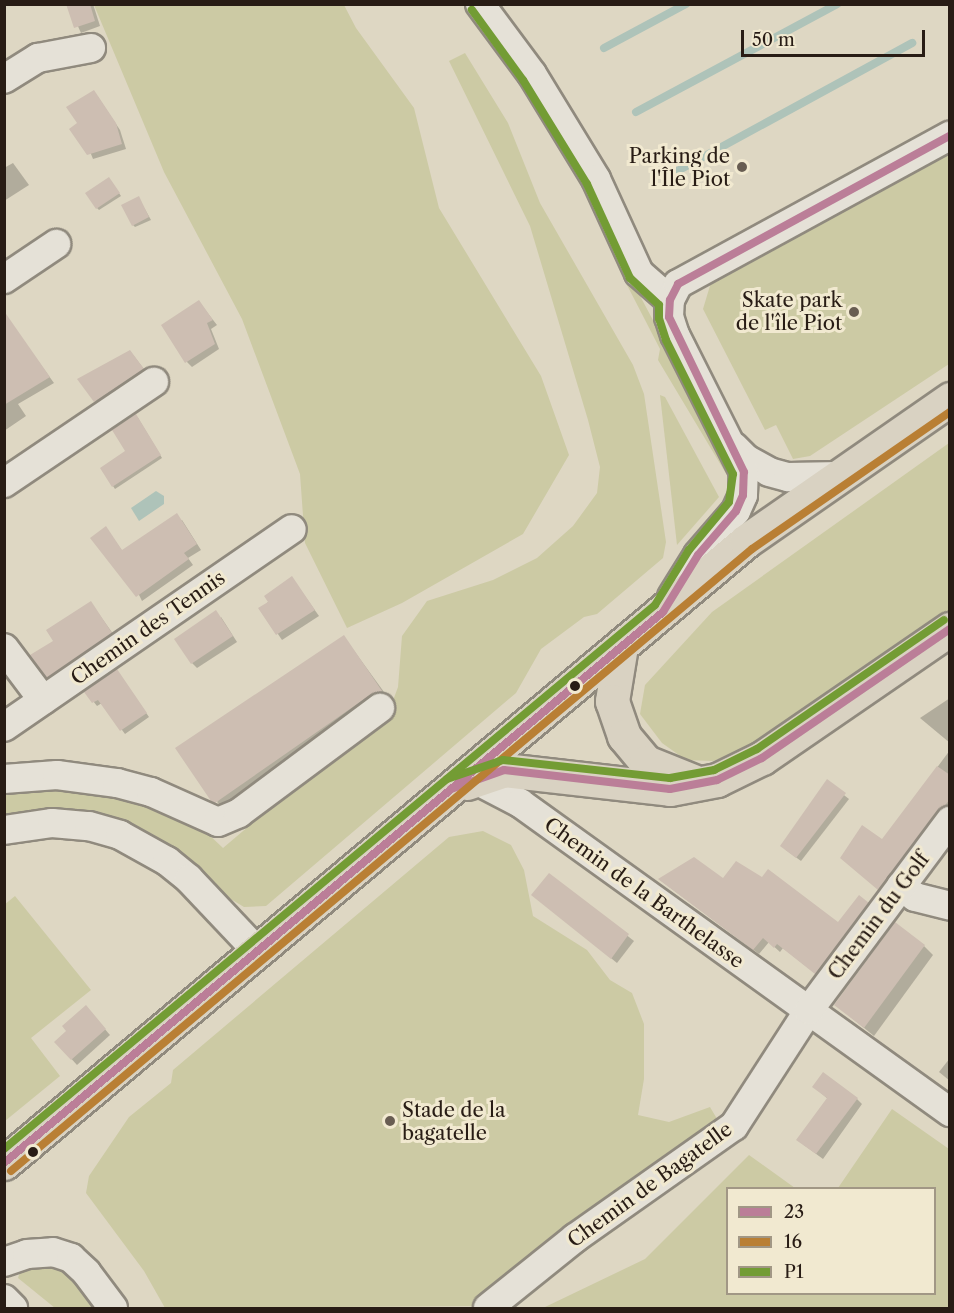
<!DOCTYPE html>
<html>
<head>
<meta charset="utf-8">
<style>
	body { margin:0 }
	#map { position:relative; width:954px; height:1313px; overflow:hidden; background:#ded7c3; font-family:"Libre Caslon Text",serif }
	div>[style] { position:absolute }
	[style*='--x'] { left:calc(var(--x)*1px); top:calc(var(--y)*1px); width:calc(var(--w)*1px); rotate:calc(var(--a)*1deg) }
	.green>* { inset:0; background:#cccaa4 }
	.water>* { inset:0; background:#aec3b9 }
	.shadow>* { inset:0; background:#0003 }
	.stream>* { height:8px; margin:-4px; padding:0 4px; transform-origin:4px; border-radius:4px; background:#aec3b9 }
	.building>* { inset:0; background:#cdbeb2 }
	.roads { filter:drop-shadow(2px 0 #908a7e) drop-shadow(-2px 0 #908a7e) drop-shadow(0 2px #908a7e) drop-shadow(0 -2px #908a7e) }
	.minor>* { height:28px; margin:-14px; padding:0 14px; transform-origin:14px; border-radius:14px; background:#e5e1d7 }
	.major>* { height:33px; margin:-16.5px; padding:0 16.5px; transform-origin:16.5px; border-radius:16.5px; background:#d9d2c2 }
	.bus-1>* { height:8px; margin:-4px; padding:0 4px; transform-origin:4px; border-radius:4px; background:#bb7e98 }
	.bus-2>* { height:8px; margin:-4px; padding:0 4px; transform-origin:4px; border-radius:4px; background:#b97f34 }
	.bus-3>* { height:8px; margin:-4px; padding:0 4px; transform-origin:4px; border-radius:4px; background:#739c34 }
	.dots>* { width:16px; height:16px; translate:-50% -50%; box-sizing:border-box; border:3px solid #f1e9d0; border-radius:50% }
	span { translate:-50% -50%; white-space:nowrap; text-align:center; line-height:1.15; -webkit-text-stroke:6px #f1e9d0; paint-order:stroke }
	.poi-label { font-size:20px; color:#281c15 }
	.right { translate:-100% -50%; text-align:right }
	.left { translate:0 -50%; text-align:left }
	.street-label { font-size:20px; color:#281c15 }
	.frame { position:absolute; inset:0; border:6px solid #281c15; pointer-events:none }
	.legend { position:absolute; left:726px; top:1187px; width:210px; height:108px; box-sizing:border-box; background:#f1e9d0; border:2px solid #a19785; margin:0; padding:8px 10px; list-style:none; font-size:18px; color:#281c15 }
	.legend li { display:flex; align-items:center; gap:12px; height:30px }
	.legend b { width:30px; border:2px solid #a19785 }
	.scale { position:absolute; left:741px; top:30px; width:184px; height:27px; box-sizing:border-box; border:3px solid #281c15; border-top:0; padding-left:8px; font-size:18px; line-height:21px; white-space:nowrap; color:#281c15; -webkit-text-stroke:4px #f1e9d0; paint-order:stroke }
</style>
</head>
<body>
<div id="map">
	<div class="green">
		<div style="clip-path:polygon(94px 5px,344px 5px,356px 28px,414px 108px,439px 208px,541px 376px,569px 455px,523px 534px,402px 603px,347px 628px,305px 543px,300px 474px,242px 319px,164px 172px)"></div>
		<div style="clip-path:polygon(465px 53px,508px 123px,540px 203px,633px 365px,644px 394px,666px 542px,663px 558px,597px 614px,584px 617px,541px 649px,516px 693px,266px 906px,244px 907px,229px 898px,195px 864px,154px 835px,111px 816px,49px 808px,5px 817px,4px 791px,36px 784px,136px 793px,206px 832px,223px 848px,391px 706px,398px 687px,402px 636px,427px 601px,493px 580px,537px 558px,573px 526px,597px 493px,600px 467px,588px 420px,530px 226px,449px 61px)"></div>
		<div style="clip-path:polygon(949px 153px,949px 364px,810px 456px,793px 459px,776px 425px,765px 430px,703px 309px,712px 279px)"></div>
		<div style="clip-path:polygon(630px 277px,730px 465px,731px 482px,658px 360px,660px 349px,627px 285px)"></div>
		<div style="clip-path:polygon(660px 395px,665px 397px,719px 497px,677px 545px)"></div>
		<div style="clip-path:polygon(949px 443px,949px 615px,747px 749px,713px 761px,686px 760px,662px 743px,640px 714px,645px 685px,712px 612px)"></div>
		<div style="clip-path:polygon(483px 831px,511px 845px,524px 870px,533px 916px,587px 950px,610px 980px,632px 993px,644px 1024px,644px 1079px,638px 1115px,669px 1122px,710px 1107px,723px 1129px,704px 1155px,639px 1213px,566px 1265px,488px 1306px,165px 1308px,144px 1271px,86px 1193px,89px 1176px,129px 1117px,171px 1083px,173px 1070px,449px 837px)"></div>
		<div style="clip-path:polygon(15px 896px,91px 990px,31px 1038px,60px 1076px,5px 1121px,4px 905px)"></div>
		<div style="clip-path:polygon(892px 1109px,949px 1149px,949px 1308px,543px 1308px,645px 1259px,749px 1155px,795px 1188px,728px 1188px,728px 1294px,934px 1294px,934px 1188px,838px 1188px)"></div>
		<div style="clip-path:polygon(50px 1266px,68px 1271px,94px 1305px,92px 1308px,55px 1308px,18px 1278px,20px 1272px)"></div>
	</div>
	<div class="water">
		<div style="clip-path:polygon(156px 491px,164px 496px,164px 504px,139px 521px,131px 508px)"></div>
	</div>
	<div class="shadow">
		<div style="clip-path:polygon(68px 4px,93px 4px,100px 26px,81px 33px)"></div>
		<div style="clip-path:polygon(98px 97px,120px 130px,126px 149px,93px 159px,79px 124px)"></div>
		<div style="clip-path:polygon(13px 163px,29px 185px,4px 201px,4px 168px)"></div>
		<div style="clip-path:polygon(111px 181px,121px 196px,99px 210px,97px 208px)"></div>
		<div style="clip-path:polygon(138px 197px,151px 220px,135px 227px,133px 225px)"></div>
		<div style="clip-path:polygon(199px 302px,217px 325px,211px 329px,219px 349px,192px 367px,187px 362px)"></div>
		<div style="clip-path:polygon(12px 325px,54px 383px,18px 404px,26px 416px,4px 431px,4px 330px)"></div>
		<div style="clip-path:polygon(130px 351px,147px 373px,101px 406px,79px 380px)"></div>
		<div style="clip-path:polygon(138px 418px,162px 458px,115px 489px,113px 486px)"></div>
		<div style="clip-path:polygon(182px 520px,201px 550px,188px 558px,193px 565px,142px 601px,106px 528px,123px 552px)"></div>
		<div style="clip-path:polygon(292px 578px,319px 616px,282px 640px,261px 609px)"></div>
		<div style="clip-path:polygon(91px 603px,116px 638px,53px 681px,48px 677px,55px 642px)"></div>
		<div style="clip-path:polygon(221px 617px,237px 642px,197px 668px,192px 663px)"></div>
		<div style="clip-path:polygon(344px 637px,392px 703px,228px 813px,217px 802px)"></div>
		<div style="clip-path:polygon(117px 671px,149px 717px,125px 734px,102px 703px,97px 706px,86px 692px)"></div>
		<div style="clip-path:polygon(950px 698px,950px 743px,920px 718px)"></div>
		<div style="clip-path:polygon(950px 750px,950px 806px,883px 893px,846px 862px,883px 841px)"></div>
		<div style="clip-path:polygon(827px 782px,849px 799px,801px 861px,786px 850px)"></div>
		<div style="clip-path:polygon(550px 875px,634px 941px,617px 963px,539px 900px)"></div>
		<div style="clip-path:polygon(660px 880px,723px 880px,838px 924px,868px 904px,873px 909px,821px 978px,783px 948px,780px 952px,769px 942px,759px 954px)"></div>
		<div style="clip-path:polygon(924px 946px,933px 955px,874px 1036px,836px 1005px)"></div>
		<div style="clip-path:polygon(91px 1013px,110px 1035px,77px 1065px,56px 1042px)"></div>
		<div style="clip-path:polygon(950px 1058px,950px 1081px,939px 1072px)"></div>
		<div style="clip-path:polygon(814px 1087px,857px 1099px,862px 1104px,823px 1159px,804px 1145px,828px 1099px)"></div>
	</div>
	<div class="stream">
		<div style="--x:604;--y:48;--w:93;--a:-28.2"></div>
		<div style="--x:636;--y:112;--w:228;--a:-28.2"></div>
		<div style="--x:670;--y:175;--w:276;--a:-28.6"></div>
	</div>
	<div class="building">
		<div style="clip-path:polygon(66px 4px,90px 4px,95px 21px,74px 28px)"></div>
		<div style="clip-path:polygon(94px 90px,116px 123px,122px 144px,87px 155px,69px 129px,77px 123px,66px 107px)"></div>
		<div style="clip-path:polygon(109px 177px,120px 193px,96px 209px,85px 193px)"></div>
		<div style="clip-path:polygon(139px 196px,149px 217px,132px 226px,121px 205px)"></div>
		<div style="clip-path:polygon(199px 300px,213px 320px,207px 323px,215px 344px,185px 363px,161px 325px)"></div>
		<div style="clip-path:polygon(4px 311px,50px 377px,4px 405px)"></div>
		<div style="clip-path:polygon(130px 350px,144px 369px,94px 402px,77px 379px)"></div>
		<div style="clip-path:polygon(136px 414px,161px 455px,112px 487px,100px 468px,125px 451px,112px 430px)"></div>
		<div style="clip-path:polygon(177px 513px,197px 544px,184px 553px,189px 559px,136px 597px,90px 538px,106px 526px,122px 550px)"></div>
		<div style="clip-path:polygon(292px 576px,315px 610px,276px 635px,258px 608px,268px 602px,264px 596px)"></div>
		<div style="clip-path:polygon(91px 601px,112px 633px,47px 678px,30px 655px,53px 641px,46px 630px)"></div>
		<div style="clip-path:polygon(216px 610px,233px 636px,191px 664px,174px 639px)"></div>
		<div style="clip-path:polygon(344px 635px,382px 691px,370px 695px,215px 803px,211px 801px,175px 748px)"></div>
		<div style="clip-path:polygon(117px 669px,147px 713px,120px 731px,98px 700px,92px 703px,84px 692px)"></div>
		<div style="clip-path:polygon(937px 766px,950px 775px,950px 799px,878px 890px,840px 858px,862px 825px,882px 839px)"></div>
		<div style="clip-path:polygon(827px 779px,846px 793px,796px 858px,780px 846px)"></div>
		<div style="clip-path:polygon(694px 857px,723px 878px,736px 861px,762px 877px,768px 869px,838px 922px,859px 895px,869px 903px,815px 974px,777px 944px,774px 948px,763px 938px,753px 950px,658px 879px)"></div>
		<div style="clip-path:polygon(549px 873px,629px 934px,611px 959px,531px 895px)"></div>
		<div style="clip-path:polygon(895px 922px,925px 945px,864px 1028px,834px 1005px)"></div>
		<div style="clip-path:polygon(86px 1005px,106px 1029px,71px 1060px,54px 1042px,66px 1031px,62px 1026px)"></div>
		<div style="clip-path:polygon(823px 1072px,858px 1098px,816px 1154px,796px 1140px,827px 1098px,812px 1087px)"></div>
	</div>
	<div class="roads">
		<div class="minor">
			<div style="--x:480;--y:4;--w:87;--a:53.4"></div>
			<div style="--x:532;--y:74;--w:123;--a:58.6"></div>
			<div style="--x:596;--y:179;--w:103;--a:65.4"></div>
			<div style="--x:639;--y:273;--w:41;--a:41.1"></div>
			<div style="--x:4;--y:79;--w:40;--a:-32"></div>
			<div style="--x:38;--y:58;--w:54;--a:-10.7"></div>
			<div style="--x:4;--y:279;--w:63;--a:-33.9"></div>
			<div style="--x:734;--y:447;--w:17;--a:45"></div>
			<div style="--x:746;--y:459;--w:26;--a:29"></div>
			<div style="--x:769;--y:472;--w:20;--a:15"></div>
			<div style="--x:788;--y:477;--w:52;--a:-1.1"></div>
			<div style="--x:4;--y:483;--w:181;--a:-34"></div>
			<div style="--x:672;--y:597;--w:49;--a:-58.2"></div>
			<div style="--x:698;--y:555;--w:58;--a:-49.2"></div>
			<div style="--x:736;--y:511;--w:17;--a:-66"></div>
			<div style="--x:743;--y:495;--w:23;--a:-88"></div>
			<div style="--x:744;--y:472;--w:153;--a:-116.7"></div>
			<div style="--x:675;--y:335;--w:19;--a:-108"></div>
			<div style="--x:669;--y:317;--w:17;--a:-87"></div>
			<div style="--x:670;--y:300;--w:18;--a:-63"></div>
			<div style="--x:678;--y:284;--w:310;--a:-28.6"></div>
			<div style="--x:4;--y:648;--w:65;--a:53.1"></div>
			<div style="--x:4;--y:727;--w:349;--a:-34.5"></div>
			<div style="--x:4;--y:779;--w:53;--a:-4.3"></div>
			<div style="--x:57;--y:775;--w:61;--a:7.6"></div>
			<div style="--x:117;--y:783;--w:35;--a:15"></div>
			<div style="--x:151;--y:792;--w:73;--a:24.1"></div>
			<div style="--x:218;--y:822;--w:23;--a:-23"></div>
			<div style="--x:239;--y:813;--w:176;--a:-36.7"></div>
			<div style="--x:476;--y:780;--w:50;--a:27.6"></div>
			<div style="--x:520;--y:803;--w:530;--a:35.7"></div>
			<div style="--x:4;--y:830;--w:49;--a:-8.3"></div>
			<div style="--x:52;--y:823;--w:37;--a:5"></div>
			<div style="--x:89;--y:826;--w:32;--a:16"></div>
			<div style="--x:120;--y:835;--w:54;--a:29"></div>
			<div style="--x:167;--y:861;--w:28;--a:39"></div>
			<div style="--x:189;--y:879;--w:99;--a:46.6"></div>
			<div style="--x:901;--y:886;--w:18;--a:38"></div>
			<div style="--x:915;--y:897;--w:36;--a:14"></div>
			<div style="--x:4;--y:1262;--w:24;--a:-19"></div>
			<div style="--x:27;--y:1254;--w:26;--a:-4"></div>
			<div style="--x:53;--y:1252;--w:19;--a:18"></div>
			<div style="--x:71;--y:1258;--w:21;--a:43"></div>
			<div style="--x:86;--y:1272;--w:45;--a:53.1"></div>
			<div style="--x:4;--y:1299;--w:13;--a:45"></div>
			<div style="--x:488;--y:1308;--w:112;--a:-38.8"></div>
			<div style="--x:575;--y:1238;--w:194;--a:-35.2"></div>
			<div style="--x:734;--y:1126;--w:138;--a:-57.1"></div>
			<div style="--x:809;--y:1010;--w:236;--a:-53.3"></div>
		</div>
		<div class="major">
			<div style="--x:621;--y:646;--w:56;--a:99.3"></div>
			<div style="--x:612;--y:701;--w:37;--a:71"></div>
			<div style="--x:624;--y:736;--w:34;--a:50"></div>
			<div style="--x:646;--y:762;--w:51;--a:22"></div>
			<div style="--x:467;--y:783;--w:39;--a:-19"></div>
			<div style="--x:504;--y:770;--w:167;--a:6.5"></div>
			<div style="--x:670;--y:789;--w:48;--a:-10.8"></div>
			<div style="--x:717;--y:780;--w:50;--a:-26.1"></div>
			<div style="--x:762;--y:758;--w:228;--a:-34.5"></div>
			<div style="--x:4;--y:1163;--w:968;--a:-39.97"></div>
			<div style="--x:746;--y:541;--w:249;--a:-34.8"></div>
		</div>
	</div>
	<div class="bus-1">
		<div style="--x:451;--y:789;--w:56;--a:-19.7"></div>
		<div style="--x:504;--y:770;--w:167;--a:6.5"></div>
		<div style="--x:670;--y:789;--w:48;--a:-10.8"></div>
		<div style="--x:717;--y:780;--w:50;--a:-26.1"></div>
		<div style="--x:762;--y:758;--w:228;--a:-34.5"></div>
		<div style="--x:4;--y:1163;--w:859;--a:-39.9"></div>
		<div style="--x:663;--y:612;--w:67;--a:-58.4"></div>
		<div style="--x:698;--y:555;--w:58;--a:-49.2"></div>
		<div style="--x:736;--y:511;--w:17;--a:-66"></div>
		<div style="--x:743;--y:495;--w:23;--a:-88"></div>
		<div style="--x:744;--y:472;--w:172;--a:-115.8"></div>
		<div style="--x:669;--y:317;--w:17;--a:-87"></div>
		<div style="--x:670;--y:300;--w:18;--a:-63"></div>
		<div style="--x:678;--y:284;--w:310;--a:-28.6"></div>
	</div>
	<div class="bus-2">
		<div style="--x:11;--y:1171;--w:967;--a:-40.01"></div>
		<div style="--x:752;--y:549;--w:241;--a:-34.7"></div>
	</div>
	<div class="bus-3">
		<div style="--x:447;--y:779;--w:59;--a:-18.7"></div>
		<div style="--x:503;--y:760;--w:168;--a:6.2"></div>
		<div style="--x:670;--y:778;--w:45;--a:-10.3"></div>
		<div style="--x:714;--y:770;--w:48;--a:-26"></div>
		<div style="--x:757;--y:749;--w:227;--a:-34.6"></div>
		<div style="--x:4;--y:1149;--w:848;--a:-39.88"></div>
		<div style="--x:655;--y:605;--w:65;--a:-58.3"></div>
		<div style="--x:689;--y:550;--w:62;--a:-50.2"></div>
		<div style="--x:729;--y:502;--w:28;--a:-82"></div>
		<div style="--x:733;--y:474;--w:150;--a:-116.6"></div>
		<div style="--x:666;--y:340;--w:22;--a:-108"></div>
		<div style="--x:659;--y:319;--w:14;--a:-90"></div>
		<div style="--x:659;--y:305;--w:40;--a:-137"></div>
		<div style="--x:630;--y:278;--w:103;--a:-114.6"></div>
		<div style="--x:587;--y:184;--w:122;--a:-121.6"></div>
		<div style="--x:523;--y:80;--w:87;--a:-126.1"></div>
	</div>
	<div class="dots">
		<div style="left:742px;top:167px;background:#685d52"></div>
		<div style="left:854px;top:312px;background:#685d52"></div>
		<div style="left:575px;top:686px;background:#281c15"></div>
		<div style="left:390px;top:1121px;background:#685d52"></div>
		<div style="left:33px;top:1152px;background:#281c15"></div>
	</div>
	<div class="poi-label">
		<span class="right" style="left:730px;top:168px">Parking de<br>l'Île Piot</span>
		<span class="right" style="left:842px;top:312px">Skate park<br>de l'île Piot</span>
		<span class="left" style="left:402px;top:1122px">Stade de la<br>bagatelle</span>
	</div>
	<div class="street-label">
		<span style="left:148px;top:628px;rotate:-35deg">Chemin des Tennis</span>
		<span style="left:644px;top:893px;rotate:36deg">Chemin de la Barthelasse</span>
		<span style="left:879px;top:916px;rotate:-53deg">Chemin du Golf</span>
		<span style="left:650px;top:1185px;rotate:-36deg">Chemin de Bagatelle</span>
	</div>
	<div class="frame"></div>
	<ul class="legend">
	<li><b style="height:8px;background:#bb7e98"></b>23</li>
	<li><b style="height:8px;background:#b97f34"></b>16</li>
	<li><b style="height:8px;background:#739c34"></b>P1</li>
	</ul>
	<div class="scale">50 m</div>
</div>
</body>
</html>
